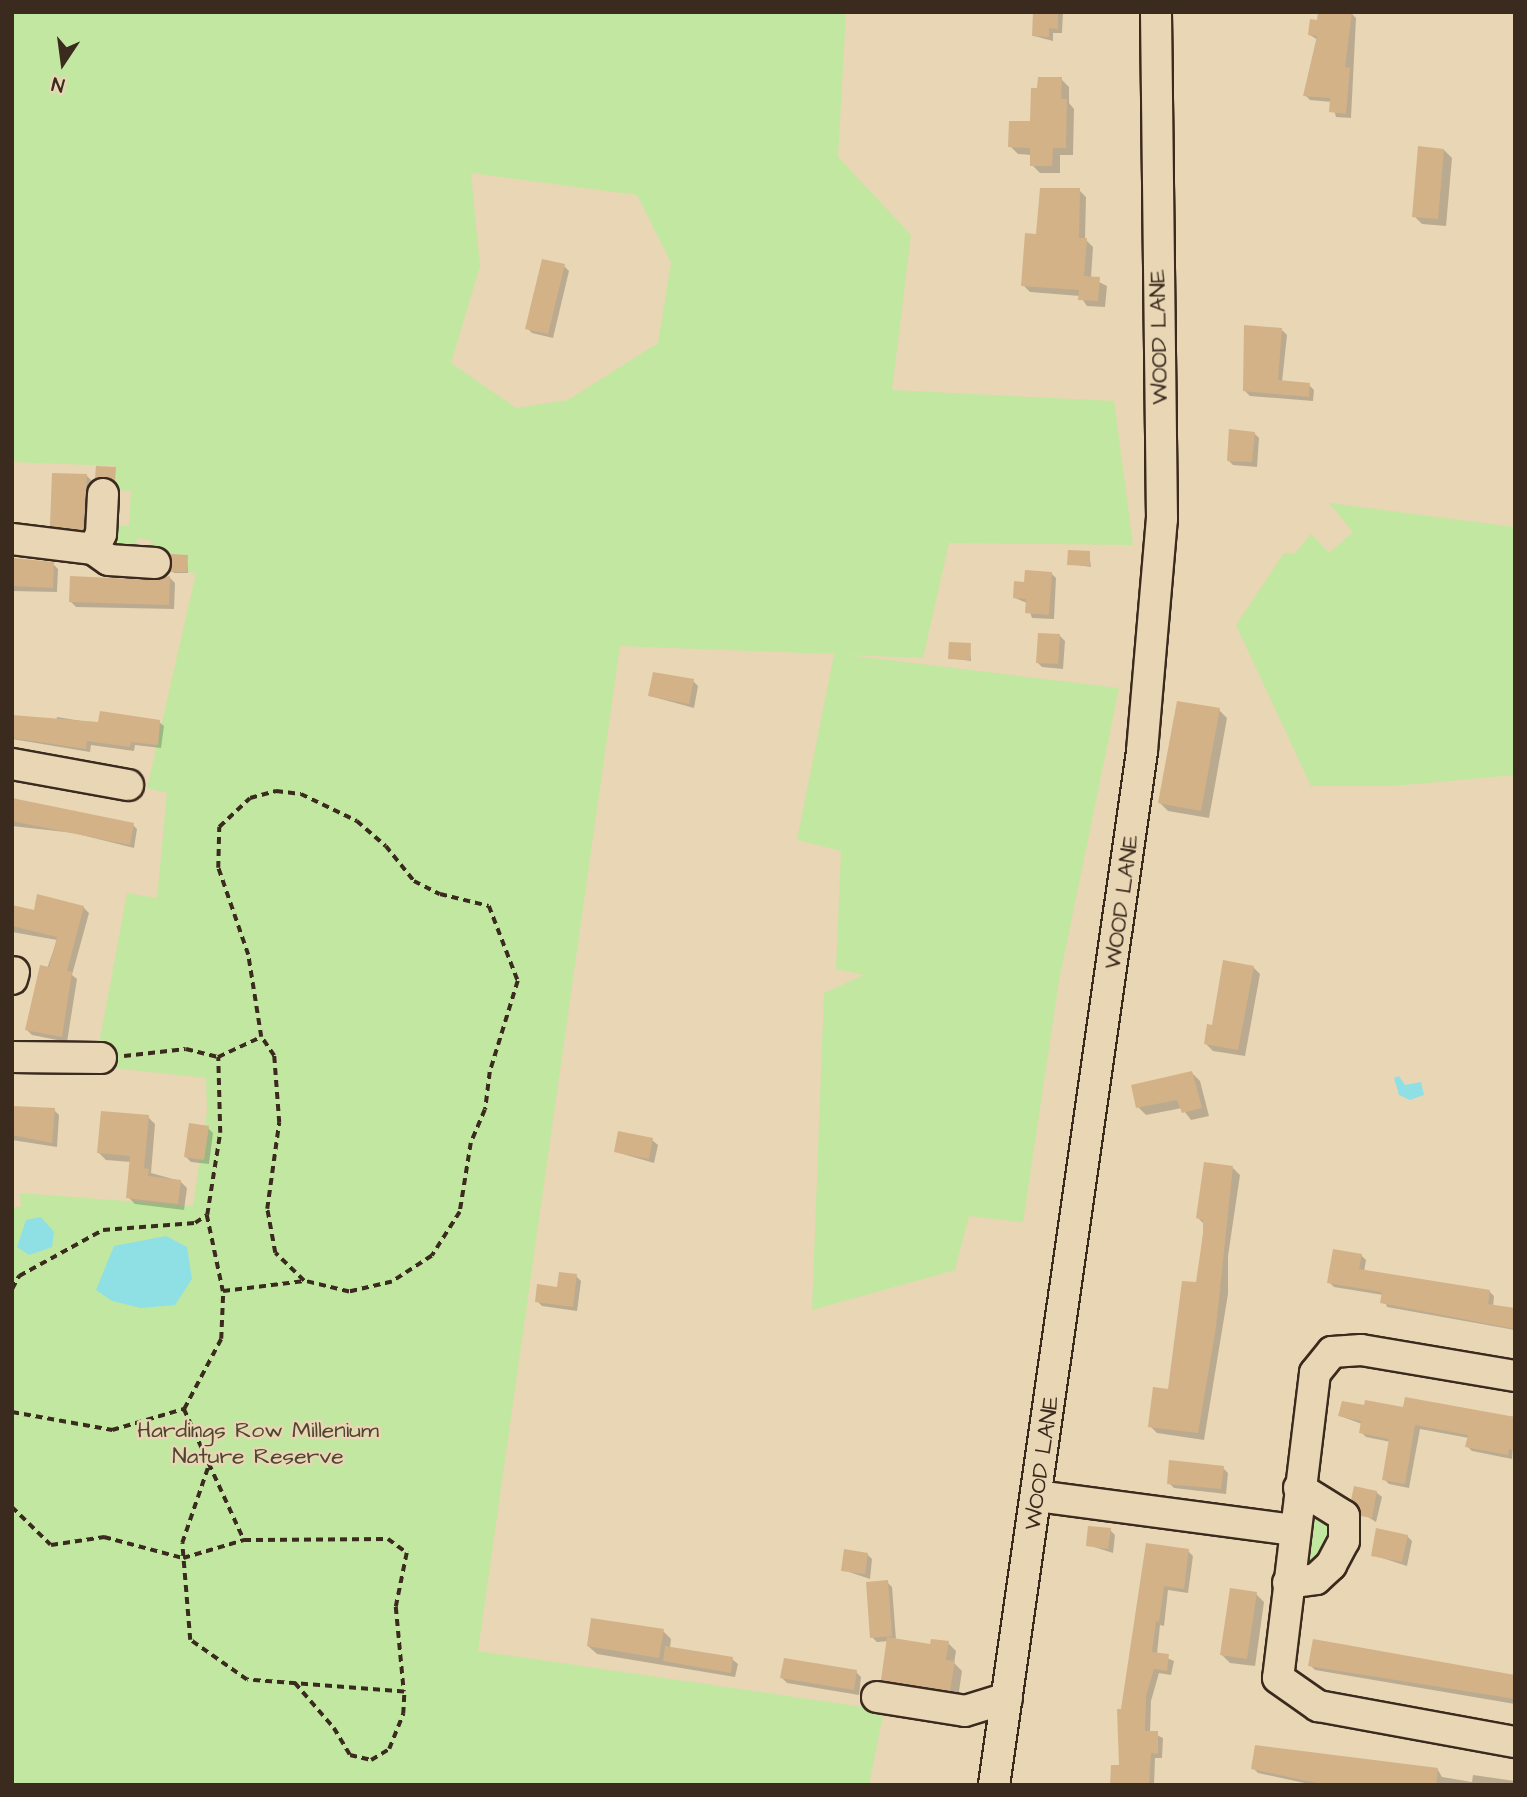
<!DOCTYPE html>
<html>
<head>
<meta charset="utf-8">
<style>
	body { margin:0 }
	#map { position:relative; width:1527px; height:1797px; overflow:hidden; background:#e9d6b4; font-family:"Architects Daughter",sans-serif }
	div>[style] { position:absolute }
	[style*='--x'] { left:calc(var(--x)*1px); top:calc(var(--y)*1px); width:calc(var(--w)*1px); rotate:calc(var(--a)*1deg) }
	.green>* { inset:0; background:#c2e7a1 }
	.water>* { inset:0; background:#8ee0e5 }
	.shadow>* { inset:0; background:#0003 }
	.building>* { inset:0; background:#d3b288 }
	.path>* { height:3.5px; margin-top:-1.75px; transform-origin:0; background:repeating-linear-gradient(90deg,#3b2a1e 0 7px,transparent 0 12px) }
	.roads { filter:drop-shadow(2px 0 #3b2a1e) drop-shadow(-2px 0 #3b2a1e) drop-shadow(0 2px #3b2a1e) drop-shadow(0 -2px #3b2a1e) }
	.minor>* { height:30px; margin:-15px; padding:0 15px; transform-origin:15px; border-radius:15px; background:#e9d6b4 }
	span { translate:-50% -50%; white-space:nowrap; text-align:center; line-height:1.15; -webkit-text-stroke:5px #e9d6b4; paint-order:stroke }
	.street-label { font-size:23px; color:#3b2a1e }
	.park-label { font-size:23px; color:#4f4632 }
	.frame { position:absolute; inset:0; border:14px solid #3b2a1e; pointer-events:none }
	.north { position:absolute; left:28px; top:28px; width:70px; height:70px; -webkit-text-stroke:5px #e9d6b4; paint-order:stroke; rotate:193deg; font-size:19px; font-weight:700; line-height:28px; text-align:center; color:#3b2a1e }
	.north::after { content:''; display:block; margin:auto; width:24px; height:32px; background:#3b2a1e; clip-path:polygon(50% 0,100% 100%,50% 72%,0 100%) }
</style>
</head>
<body>
<div id="map">
	<div class="green">
		<div style="clip-path:polygon(evenodd,12px 12px,846px 12px,838px 157px,911px 235px,892px 390px,1114px 401px,1133px 545px,949px 543px,923px 658px,847px 655px,1119px 688px,1059px 981px,1023px 1222px,969px 1216px,955px 1270px,812px 1310px,824px 993px,864px 975px,836px 969px,841px 851px,797px 840px,834px 654px,620px 646px,478px 1651px,884px 1710px,869px 1785px,12px 1785px,12px 1207px,21px 1207px,20px 1193px,193px 1206px,207px 1111px,206px 1078px,95px 1066px,127px 893px,157px 898px,167px 793px,147px 788px,196px 573px,186px 572px,186px 555px,150px 554px,151px 540px,137px 538px,135px 552px,121px 552px,111px 544px,116px 526px,129px 526px,131px 491px,115px 490px,115px 466px,12px 462px,12px 12px,471px 173px,637px 195px,671px 263px,658px 343px,568px 400px,516px 408px,451px 363px,480px 266px,471px 173px)"></div>
		<div style="clip-path:polygon(1329px 503px,1515px 527px,1515px 775px,1393px 786px,1311px 786px,1236px 625px,1284px 553px,1294px 554px,1311px 534px,1329px 553px,1353px 532px)"></div>
		<div style="clip-path:polygon(1308px 1504px,1343px 1530px,1318px 1563px,1306px 1565px)"></div>
	</div>
	<div class="water">
		<div style="clip-path:polygon(1399px 1076px,1405px 1085px,1421px 1082px,1424px 1095px,1410px 1100px,1399px 1095px,1394px 1078px)"></div>
		<div style="clip-path:polygon(41px 1217px,54px 1232px,52px 1247px,29px 1255px,17px 1247px,26px 1220px)"></div>
		<div style="clip-path:polygon(166px 1236px,187px 1247px,192px 1279px,175px 1305px,141px 1308px,112px 1301px,96px 1290px,114px 1246px)"></div>
	</div>
	<div class="shadow">
		<div style="clip-path:polygon(1034px 12px,1063px 12px,1062px 33px,1053px 33px,1053px 41px,1034px 36px)"></div>
		<div style="clip-path:polygon(1351px 13px,1356px 18px,1351px 118px,1336px 117px,1332px 102px,1310px 100px,1305px 95px,1318px 40px,1310px 35px)"></div>
		<div style="clip-path:polygon(1061px 79px,1069px 87px,1069px 103px,1074px 109px,1073px 155px,1060px 155px,1060px 173px,1040px 173px,1032px 165px,1032px 155px,1018px 154px,1010px 146px,1032px 123px)"></div>
		<div style="clip-path:polygon(1444px 150px,1452px 158px,1446px 226px,1422px 224px,1414px 216px)"></div>
		<div style="clip-path:polygon(1079px 190px,1086px 197px,1085px 239px,1093px 247px,1091px 278px,1107px 286px,1105px 307px,1087px 306px,1080px 296px,1030px 292px,1023px 285px,1038px 236px)"></div>
		<div style="clip-path:polygon(564px 266px,569px 271px,553px 338px,532px 333px,527px 328px)"></div>
		<div style="clip-path:polygon(1282px 330px,1287px 335px,1282px 382px,1309px 385px,1314px 390px,1313px 401px,1250px 396px,1244px 390px)"></div>
		<div style="clip-path:polygon(1254px 433px,1259px 438px,1257px 467px,1233px 465px,1228px 460px)"></div>
		<div style="clip-path:polygon(86px 475px,91px 480px,88px 534px,57px 531px,52px 525px)"></div>
		<div style="clip-path:polygon(1089px 552px,1091px 567px,1069px 564px)"></div>
		<div style="clip-path:polygon(187px 557px,188px 573px,174px 573px,172px 571px)"></div>
		<div style="clip-path:polygon(12px 562px,53px 564px,58px 569px,57px 592px,12px 591px)"></div>
		<div style="clip-path:polygon(1051px 573px,1056px 578px,1054px 619px,1032px 618px,1027px 603px,1015px 598px,1026px 584px)"></div>
		<div style="clip-path:polygon(170px 578px,175px 583px,174px 609px,76px 607px,71px 602px)"></div>
		<div style="clip-path:polygon(1060px 636px,1065px 641px,1063px 669px,1042px 667px,1037px 662px)"></div>
		<div style="clip-path:polygon(970px 645px,971px 661px,949px 658px)"></div>
		<div style="clip-path:polygon(693px 681px,698px 686px,694px 708px,650px 696px)"></div>
		<div style="clip-path:polygon(1219px 710px,1227px 718px,1209px 818px,1168px 811px,1160px 803px)"></div>
		<div style="clip-path:polygon(12px 717px,56px 723px,57px 717px,100px 724px,159px 722px,164px 726px,161px 748px,135px 745px,134px 751px,91px 745px,90px 752px,12px 739px)"></div>
		<div style="clip-path:polygon(12px 801px,133px 825px,137px 829px,134px 848px,74px 833px,12px 826px)"></div>
		<div style="clip-path:polygon(12px 906px,35px 912px,83px 907px,89px 913px,72px 975px,77px 979px,67px 1042px,32px 1035px,26px 1029px,57px 940px,12px 932px)"></div>
		<div style="clip-path:polygon(1253px 967px,1260px 974px,1245px 1056px,1213px 1051px,1206px 1044px,1214px 1027px)"></div>
		<div style="clip-path:polygon(1192px 1073px,1200px 1081px,1209px 1116px,1191px 1120px,1182px 1108px,1146px 1115px,1138px 1107px)"></div>
		<div style="clip-path:polygon(12px 1107px,54px 1110px,59px 1115px,57px 1147px,12px 1140px)"></div>
		<div style="clip-path:polygon(148px 1117px,155px 1124px,151px 1173px,180px 1181px,187px 1188px,184px 1210px,135px 1204px,128px 1197px,131px 1162px,106px 1160px,99px 1153px)"></div>
		<div style="clip-path:polygon(208px 1128px,213px 1133px,209px 1164px,191px 1162px,186px 1157px)"></div>
		<div style="clip-path:polygon(652px 1140px,658px 1145px,654px 1163px,616px 1152px)"></div>
		<div style="clip-path:polygon(1233px 1168px,1240px 1175px,1228px 1256px,1228px 1294px,1204px 1440px,1157px 1433px,1150px 1426px,1170px 1391px,1198px 1284px,1204px 1224px,1197px 1217px)"></div>
		<div style="clip-path:polygon(1361px 1255px,1366px 1260px,1364px 1272px,1489px 1291px,1494px 1296px,1493px 1307px,1515px 1310px,1515px 1330px,1387px 1307px,1383px 1295px,1334px 1287px,1329px 1282px)"></div>
		<div style="clip-path:polygon(576px 1276px,581px 1281px,577px 1311px,542px 1306px,537px 1301px)"></div>
		<div style="clip-path:polygon(1405px 1409px,1515px 1417px,1512px 1459px,1472px 1451px,1467px 1446px,1469px 1438px,1420px 1429px,1409px 1488px,1389px 1484px,1384px 1479px,1391px 1442px,1366px 1437px,1361px 1432px,1362px 1424px,1340px 1416px)"></div>
		<div style="clip-path:polygon(1223px 1468px,1228px 1473px,1226px 1494px,1174px 1488px,1169px 1483px)"></div>
		<div style="clip-path:polygon(1376px 1492px,1382px 1497px,1376px 1522px,1363px 1514px)"></div>
		<div style="clip-path:polygon(1110px 1530px,1115px 1535px,1113px 1553px,1088px 1545px)"></div>
		<div style="clip-path:polygon(1407px 1536px,1412px 1541px,1407px 1566px,1373px 1555px)"></div>
		<div style="clip-path:polygon(1148px 1545px,1188px 1551px,1193px 1556px,1188px 1593px,1168px 1590px,1164px 1626px,1160px 1625px,1157px 1654px,1174px 1661px,1171px 1675px,1159px 1673px,1151px 1701px,1150px 1732px,1163px 1738px,1162px 1758px,1155px 1758px,1154px 1785px,1112px 1785px,1121px 1767px,1123px 1711px)"></div>
		<div style="clip-path:polygon(867px 1554px,872px 1559px,870px 1579px,843px 1570px)"></div>
		<div style="clip-path:polygon(887px 1582px,892px 1587px,896px 1640px,932px 1646px,948px 1643px,956px 1651px,954px 1663px,962px 1671px,958px 1698px,891px 1687px,883px 1679px,889px 1641px,877px 1642px,872px 1637px)"></div>
		<div style="clip-path:polygon(1256px 1594px,1264px 1602px,1255px 1666px,1230px 1663px,1222px 1655px)"></div>
		<div style="clip-path:polygon(663px 1631px,671px 1639px,670px 1648px,732px 1659px,738px 1664px,735px 1677px,597px 1654px,588px 1646px)"></div>
		<div style="clip-path:polygon(1310px 1665px,1515px 1676px,1515px 1704px,1315px 1670px)"></div>
		<div style="clip-path:polygon(856px 1672px,861px 1677px,859px 1695px,787px 1683px,782px 1678px)"></div>
		<div style="clip-path:polygon(1253px 1768px,1438px 1770px,1442px 1777px,1472px 1782px,1473px 1775px,1515px 1781px,1515px 1785px,1314px 1785px,1258px 1773px)"></div>
	</div>
	<div class="building">
		<div style="clip-path:polygon(1033px 12px,1058px 12px,1058px 29px,1049px 28px,1049px 37px,1032px 36px)"></div>
		<div style="clip-path:polygon(1318px 12px,1352px 12px,1345px 67px,1350px 68px,1346px 114px,1329px 112px,1330px 98px,1303px 96px,1317px 36px,1308px 35px,1310px 19px,1317px 20px)"></div>
		<div style="clip-path:polygon(1038px 77px,1062px 77px,1061px 99px,1067px 99px,1066px 148px,1053px 148px,1052px 166px,1030px 166px,1030px 148px,1008px 147px,1009px 121px,1030px 121px,1031px 88px,1037px 88px)"></div>
		<div style="clip-path:polygon(1418px 146px,1444px 149px,1438px 219px,1412px 217px)"></div>
		<div style="clip-path:polygon(1040px 188px,1080px 188px,1079px 238px,1087px 238px,1084px 276px,1100px 277px,1098px 301px,1078px 300px,1079px 290px,1021px 286px,1025px 233px,1036px 234px)"></div>
		<div style="clip-path:polygon(542px 259px,565px 264px,548px 334px,525px 329px)"></div>
		<div style="clip-path:polygon(1244px 325px,1282px 328px,1278px 380px,1310px 383px,1309px 397px,1243px 391px)"></div>
		<div style="clip-path:polygon(1229px 429px,1255px 432px,1252px 462px,1227px 461px)"></div>
		<div style="clip-path:polygon(96px 466px,116px 467px,115px 482px,95px 478px)"></div>
		<div style="clip-path:polygon(52px 473px,87px 474px,83px 530px,50px 526px)"></div>
		<div style="clip-path:polygon(1068px 550px,1090px 551px,1090px 566px,1067px 565px)"></div>
		<div style="clip-path:polygon(170px 554px,188px 555px,187px 572px,170px 572px)"></div>
		<div style="clip-path:polygon(14px 558px,54px 562px,53px 588px,13px 586px)"></div>
		<div style="clip-path:polygon(1025px 570px,1052px 572px,1049px 615px,1025px 613px,1026px 599px,1013px 598px,1014px 581px,1024px 582px)"></div>
		<div style="clip-path:polygon(70px 576px,154px 580px,170px 576px,169px 605px,69px 602px)"></div>
		<div style="clip-path:polygon(1038px 633px,1060px 634px,1058px 664px,1036px 663px)"></div>
		<div style="clip-path:polygon(949px 642px,971px 643px,970px 660px,948px 659px)"></div>
		<div style="clip-path:polygon(653px 672px,694px 679px,689px 704px,648px 696px)"></div>
		<div style="clip-path:polygon(1177px 701px,1220px 708px,1201px 811px,1158px 803px)"></div>
		<div style="clip-path:polygon(100px 711px,160px 720px,158px 745px,131px 742px,130px 747px,87px 741px,86px 749px,12px 738px,12px 715px,98px 722px)"></div>
		<div style="clip-path:polygon(12px 798px,134px 823px,130px 845px,12px 821px)"></div>
		<div style="clip-path:polygon(37px 894px,84px 906px,67px 971px,72px 972px,62px 1037px,25px 1030px,40px 965px,49px 967px,57px 937px,12px 926px,12px 905px,34px 910px)"></div>
		<div style="clip-path:polygon(1223px 960px,1254px 966px,1238px 1050px,1204px 1044px,1207px 1024px,1212px 1025px)"></div>
		<div style="clip-path:polygon(1192px 1071px,1202px 1108px,1182px 1113px,1177px 1100px,1136px 1108px,1131px 1085px)"></div>
		<div style="clip-path:polygon(12px 1106px,55px 1108px,52px 1143px,12px 1135px)"></div>
		<div style="clip-path:polygon(101px 1111px,149px 1115px,144px 1168px,149px 1169px,148px 1176px,181px 1180px,178px 1204px,126px 1198px,130px 1156px,97px 1153px)"></div>
		<div style="clip-path:polygon(189px 1123px,209px 1126px,204px 1160px,184px 1157px)"></div>
		<div style="clip-path:polygon(618px 1131px,653px 1138px,649px 1159px,614px 1152px)"></div>
		<div style="clip-path:polygon(1204px 1162px,1233px 1166px,1216px 1327px,1198px 1433px,1148px 1427px,1153px 1387px,1168px 1389px,1182px 1281px,1196px 1282px,1203px 1234px,1203px 1220px,1196px 1218px)"></div>
		<div style="clip-path:polygon(1333px 1249px,1362px 1254px,1359px 1269px,1490px 1290px,1488px 1304px,1515px 1308px,1515px 1329px,1380px 1303px,1382px 1292px,1327px 1283px)"></div>
		<div style="clip-path:polygon(559px 1272px,577px 1274px,573px 1307px,535px 1302px,537px 1284px,557px 1287px)"></div>
		<div style="clip-path:polygon(1405px 1397px,1515px 1417px,1515px 1450px,1509px 1449px,1508px 1455px,1465px 1447px,1468px 1435px,1415px 1425px,1405px 1484px,1382px 1480px,1389px 1439px,1359px 1433px,1361px 1421px,1338px 1416px,1342px 1401px,1364px 1405px,1365px 1400px,1403px 1407px)"></div>
		<div style="clip-path:polygon(1169px 1460px,1224px 1466px,1221px 1489px,1167px 1484px)"></div>
		<div style="clip-path:polygon(1354px 1486px,1377px 1491px,1372px 1518px,1361px 1516px,1351px 1500px)"></div>
		<div style="clip-path:polygon(1088px 1526px,1111px 1528px,1108px 1549px,1086px 1546px)"></div>
		<div style="clip-path:polygon(1376px 1528px,1408px 1535px,1402px 1562px,1371px 1556px)"></div>
		<div style="clip-path:polygon(1146px 1543px,1189px 1549px,1184px 1589px,1164px 1586px,1159px 1622px,1156px 1621px,1152px 1652px,1169px 1654px,1167px 1671px,1154px 1669px,1146px 1696px,1145px 1731px,1158px 1731px,1158px 1754px,1151px 1753px,1149px 1785px,1110px 1785px,1111px 1765px,1119px 1765px,1117px 1709px,1121px 1709px)"></div>
		<div style="clip-path:polygon(844px 1549px,868px 1553px,865px 1574px,841px 1571px)"></div>
		<div style="clip-path:polygon(888px 1580px,892px 1636px,870px 1638px,866px 1582px)"></div>
		<div style="clip-path:polygon(1230px 1588px,1257px 1592px,1247px 1659px,1220px 1655px)"></div>
		<div style="clip-path:polygon(591px 1618px,664px 1629px,659px 1658px,587px 1646px)"></div>
		<div style="clip-path:polygon(887px 1637px,930px 1644px,931px 1639px,949px 1641px,946px 1660px,955px 1661px,950px 1691px,881px 1680px)"></div>
		<div style="clip-path:polygon(1313px 1639px,1515px 1675px,1515px 1699px,1308px 1666px)"></div>
		<div style="clip-path:polygon(665px 1646px,733px 1657px,731px 1673px,663px 1661px)"></div>
		<div style="clip-path:polygon(784px 1658px,857px 1670px,854px 1690px,780px 1678px)"></div>
		<div style="clip-path:polygon(1255px 1745px,1438px 1768px,1436px 1785px,1327px 1785px,1293px 1778px,1251px 1769px)"></div>
	</div>
	<div class="path">
		<div style="--x:124;--y:1056;--w:62;--a:-6.4"></div>
		<div style="--x:186;--y:1049;--w:33;--a:14"></div>
		<div style="--x:218;--y:1057;--w:47;--a:-24.9"></div>
		<div style="--x:261;--y:1037;--w:83;--a:-99"></div>
		<div style="--x:248;--y:955;--w:92;--a:-109"></div>
		<div style="--x:218;--y:868;--w:41;--a:-88.6"></div>
		<div style="--x:219;--y:827;--w:42;--a:-43.1"></div>
		<div style="--x:250;--y:798;--w:27;--a:-15"></div>
		<div style="--x:276;--y:791;--w:25;--a:7"></div>
		<div style="--x:301;--y:794;--w:62;--a:25.7"></div>
		<div style="--x:357;--y:821;--w:38;--a:41"></div>
		<div style="--x:386;--y:846;--w:45;--a:51.3"></div>
		<div style="--x:414;--y:881;--w:29;--a:27"></div>
		<div style="--x:440;--y:894;--w:50;--a:13.8"></div>
		<div style="--x:489;--y:906;--w:80;--a:68.9"></div>
		<div style="--x:518;--y:981;--w:95;--a:107.1"></div>
		<div style="--x:490;--y:1072;--w:38;--a:97"></div>
		<div style="--x:485;--y:1110;--w:36;--a:113"></div>
		<div style="--x:471;--y:1143;--w:70;--a:99.1"></div>
		<div style="--x:460;--y:1212;--w:52;--a:122.5"></div>
		<div style="--x:432;--y:1256;--w:48;--a:147"></div>
		<div style="--x:392;--y:1282;--w:44;--a:166.9"></div>
		<div style="--x:349;--y:1292;--w:46;--a:-166.3"></div>
		<div style="--x:304;--y:1281;--w:40;--a:-136"></div>
		<div style="--x:275;--y:1253;--w:45;--a:-100.3"></div>
		<div style="--x:267;--y:1209;--w:87;--a:-82.1"></div>
		<div style="--x:279;--y:1123;--w:67;--a:-94.3"></div>
		<div style="--x:274;--y:1056;--w:23;--a:-124"></div>
		<div style="--x:207;--y:1215;--w:78;--a:78.1"></div>
		<div style="--x:12;--y:1289;--w:15;--a:-62"></div>
		<div style="--x:19;--y:1276;--w:96;--a:-28.7"></div>
		<div style="--x:103;--y:1230;--w:92;--a:-4.4"></div>
		<div style="--x:195;--y:1223;--w:14;--a:-34"></div>
		<div style="--x:207;--y:1215;--w:83;--a:-81"></div>
		<div style="--x:220;--y:1133;--w:76;--a:-91.5"></div>
		<div style="--x:184;--y:1409;--w:144;--a:65.4"></div>
		<div style="--x:244;--y:1540;--w:144;--a:-0.4"></div>
		<div style="--x:388;--y:1539;--w:24;--a:36"></div>
		<div style="--x:407;--y:1553;--w:55;--a:101.5"></div>
		<div style="--x:396;--y:1607;--w:85;--a:84.6"></div>
		<div style="--x:404;--y:1692;--w:157;--a:-175.6"></div>
		<div style="--x:247;--y:1680;--w:70;--a:-144.9"></div>
		<div style="--x:190;--y:1640;--w:97;--a:-94.7"></div>
		<div style="--x:182;--y:1543;--w:83;--a:-71.1"></div>
		<div style="--x:12;--y:1412;--w:102;--a:10.2"></div>
		<div style="--x:112;--y:1430;--w:75;--a:-16.3"></div>
		<div style="--x:184;--y:1409;--w:79;--a:-62.1"></div>
		<div style="--x:221;--y:1339;--w:48;--a:-87.6"></div>
		<div style="--x:223;--y:1291;--w:82;--a:-7"></div>
		<div style="--x:12;--y:1507;--w:54;--a:44.3"></div>
		<div style="--x:51;--y:1545;--w:54;--a:-8.6"></div>
		<div style="--x:104;--y:1537;--w:82;--a:14.9"></div>
		<div style="--x:183;--y:1558;--w:64;--a:-16.4"></div>
		<div style="--x:295;--y:1683;--w:60;--a:49.1"></div>
		<div style="--x:334;--y:1728;--w:31;--a:59"></div>
		<div style="--x:350;--y:1755;--w:22;--a:13"></div>
		<div style="--x:371;--y:1760;--w:21;--a:-31"></div>
		<div style="--x:389;--y:1749;--w:38;--a:-68"></div>
		<div style="--x:403;--y:1714;--w:22;--a:-87"></div>
	</div>
	<div class="roads">
		<div class="minor">
			<div style="--x:12;--y:539;--w:82;--a:7"></div>
			<div style="--x:93;--y:549;--w:19;--a:35"></div>
			<div style="--x:109;--y:560;--w:46;--a:3.7"></div>
			<div style="--x:93;--y:549;--w:17;--a:-62"></div>
			<div style="--x:101;--y:534;--w:40;--a:-87.1"></div>
			<div style="--x:12;--y:764;--w:118;--a:10.3"></div>
			<div style="--x:12;--y:979;--w:7;--a:-74"></div>
			<div style="--x:12;--y:1057;--w:89;--a:0.6"></div>
			<div style="--x:1515;--y:1376;--w:156;--a:-170.4"></div>
			<div style="--x:1361;--y:1350;--w:29;--a:176"></div>
			<div style="--x:1332;--y:1352;--w:27;--a:129"></div>
			<div style="--x:1315;--y:1373;--w:307;--a:96.9"></div>
			<div style="--x:1278;--y:1678;--w:49;--a:35"></div>
			<div style="--x:1318;--y:1706;--w:200;--a:10.4"></div>
			<div style="--x:1038;--y:1496;--w:257;--a:7.6"></div>
			<div style="--x:1288;--y:1583;--w:28;--a:-8"></div>
			<div style="--x:1316;--y:1579;--w:21;--a:-43"></div>
			<div style="--x:1331;--y:1565;--w:27;--a:-62"></div>
			<div style="--x:1344;--y:1541;--w:25;--a:-90"></div>
			<div style="--x:1344;--y:1516;--w:53;--a:-148.1"></div>
			<div style="--x:877;--y:1697;--w:89;--a:9"></div>
			<div style="--x:965;--y:1711;--w:44;--a:-17.2"></div>
			<div style="--x:994;--y:1785;--w:1045;--a:-81.85"></div>
			<div style="--x:1142;--y:751;--w:233;--a:-85.1"></div>
			<div style="--x:1162;--y:519;--w:507;--a:-90.68"></div>
		</div>
	</div>
	<div class="street-label">
		<span style="left:1159px;top:337px;rotate:-91deg">WOOD LANE</span>
		<span style="left:1122px;top:902px;rotate:-82deg">WOOD LANE</span>
		<span style="left:1042px;top:1463px;rotate:-82deg">WOOD LANE</span>
	</div>
	<div class="park-label">
		<span style="left:258px;top:1443px">Hardings Row Millenium<br>Nature Reserve</span>
	</div>
	<div class="frame"></div>
	<div class="north">N</div>
</div>
</body>
</html>
